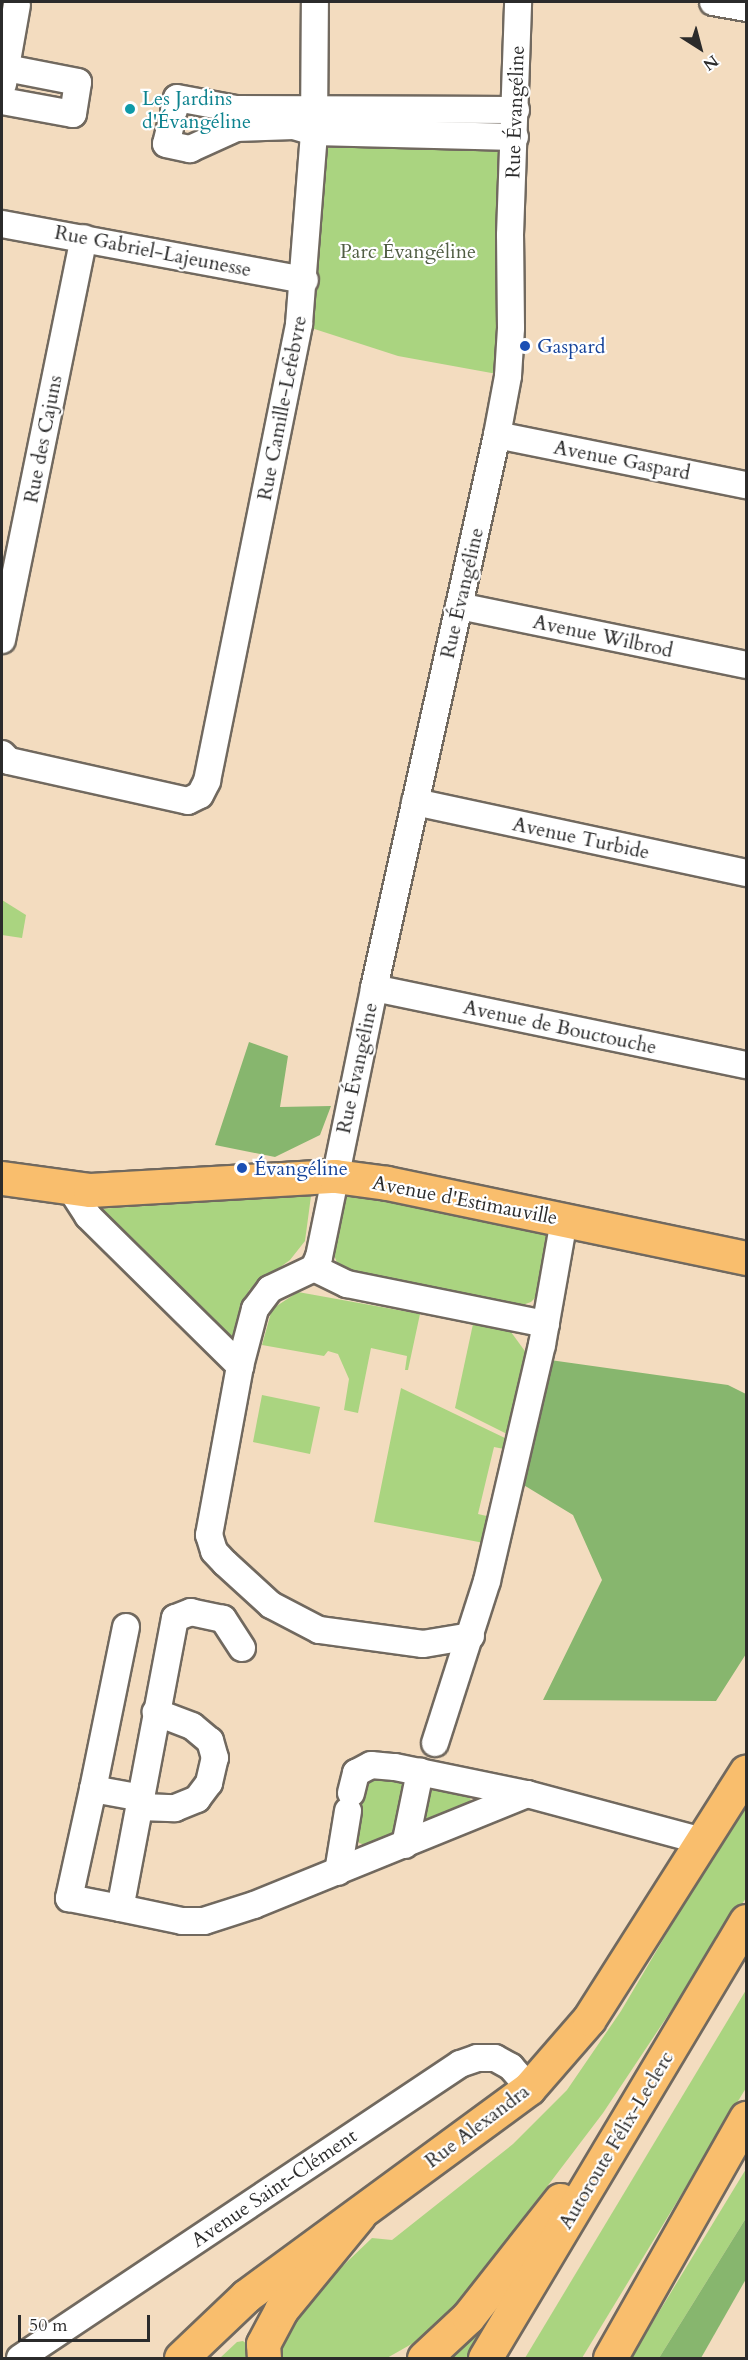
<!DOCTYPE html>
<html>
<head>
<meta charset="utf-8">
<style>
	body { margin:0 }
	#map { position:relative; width:748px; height:2360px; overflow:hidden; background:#f3dcbf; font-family:Cardo,serif }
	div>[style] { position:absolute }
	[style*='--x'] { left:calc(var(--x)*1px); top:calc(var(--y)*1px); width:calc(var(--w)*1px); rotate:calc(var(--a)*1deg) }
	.green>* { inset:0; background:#aad480 }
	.forest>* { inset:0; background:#87b66e }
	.roads { filter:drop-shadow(2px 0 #71695f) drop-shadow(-2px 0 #71695f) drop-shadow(0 2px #71695f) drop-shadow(0 -2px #71695f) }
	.minor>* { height:26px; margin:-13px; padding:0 13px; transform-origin:13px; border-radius:13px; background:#fff }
	.major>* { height:33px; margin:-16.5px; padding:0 16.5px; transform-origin:16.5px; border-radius:16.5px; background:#f9be6d }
	.highway>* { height:33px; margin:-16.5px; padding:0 16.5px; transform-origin:16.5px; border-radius:16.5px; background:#f9be6d }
	.dots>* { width:16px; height:16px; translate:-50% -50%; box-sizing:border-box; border:3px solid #fff; border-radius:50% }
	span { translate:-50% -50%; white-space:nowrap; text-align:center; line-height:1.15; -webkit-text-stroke:4.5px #fff; paint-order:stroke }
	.culture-label { font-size:20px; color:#0d838f }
	.left { translate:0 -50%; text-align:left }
	.street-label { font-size:20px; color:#2b2b2b }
	.park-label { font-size:20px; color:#515e44 }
	.transit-label { font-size:20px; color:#164399 }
	.frame { position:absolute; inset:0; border:3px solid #2b2b2b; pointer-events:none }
	.north { position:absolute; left:670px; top:18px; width:60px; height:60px; -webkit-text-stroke:4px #fff; paint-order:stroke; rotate:144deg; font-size:16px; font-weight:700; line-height:24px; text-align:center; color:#2b2b2b }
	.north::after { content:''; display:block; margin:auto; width:21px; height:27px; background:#2b2b2b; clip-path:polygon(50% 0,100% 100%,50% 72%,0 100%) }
	.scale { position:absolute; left:18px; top:2315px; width:132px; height:27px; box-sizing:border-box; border:3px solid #2b2b2b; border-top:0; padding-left:8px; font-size:18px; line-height:21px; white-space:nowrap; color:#2b2b2b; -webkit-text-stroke:4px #fff; paint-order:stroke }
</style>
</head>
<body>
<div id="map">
	<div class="green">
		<div style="clip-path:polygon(314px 132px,515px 137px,508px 376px,398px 356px,299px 324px)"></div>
		<div style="clip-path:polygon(2px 900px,26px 915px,22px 938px,2px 935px)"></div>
		<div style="clip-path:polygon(311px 1196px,305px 1241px,290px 1260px,249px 1290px,234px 1338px,226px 1337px,97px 1209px)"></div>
		<div style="clip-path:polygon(345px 1196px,445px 1211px,546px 1233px,551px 1238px,540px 1293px,531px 1302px,517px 1307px,351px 1274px,337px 1263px,332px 1249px)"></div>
		<div style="clip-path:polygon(298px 1292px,420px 1314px,408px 1370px,405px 1370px,407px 1356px,371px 1348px,358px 1413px,344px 1410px,349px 1379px,338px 1354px,328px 1351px,324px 1356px,262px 1345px,272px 1309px)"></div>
		<div style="clip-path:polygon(473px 1324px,511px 1332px,527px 1354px,509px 1435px,455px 1408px)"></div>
		<div style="clip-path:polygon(401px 1388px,507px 1439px,504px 1449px,494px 1447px,478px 1514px,491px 1517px,484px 1543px,374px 1522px)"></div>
		<div style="clip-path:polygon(262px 1395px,320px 1407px,310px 1454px,253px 1442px)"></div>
		<div style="clip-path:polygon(406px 1774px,401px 1833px,368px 1846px,359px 1843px,352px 1831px,363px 1780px,366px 1776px)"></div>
		<div style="clip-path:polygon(420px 1785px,470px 1792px,471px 1807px,420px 1827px)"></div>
		<div style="clip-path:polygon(746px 1799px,746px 1898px,603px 2113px,461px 2300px,431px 2333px,387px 2358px,274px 2358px,282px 2324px,372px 2238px,392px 2240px,513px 2144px,567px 2090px,621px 2011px)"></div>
		<div style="clip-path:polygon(746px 1990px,746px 2088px,582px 2358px,525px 2358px)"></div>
		<div style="clip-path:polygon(746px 2169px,746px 2218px,659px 2358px,631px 2358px)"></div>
		<div style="clip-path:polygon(515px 2271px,476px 2358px,437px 2358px)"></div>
		<div style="clip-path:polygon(243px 2341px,248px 2345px,248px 2358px,220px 2358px,237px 2342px)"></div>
	</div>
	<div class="forest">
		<div style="clip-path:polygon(249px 1042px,288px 1056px,280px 1107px,331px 1106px,320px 1135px,275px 1157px,215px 1145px)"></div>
		<div style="clip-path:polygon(550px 1360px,728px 1385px,746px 1394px,746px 1654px,716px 1701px,543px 1700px,602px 1580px,573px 1515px,522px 1484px)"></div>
		<div style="clip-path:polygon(746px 2218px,746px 2279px,701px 2358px,659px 2358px)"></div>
	</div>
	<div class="roads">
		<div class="minor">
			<div style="--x:713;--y:2;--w:34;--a:10"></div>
			<div style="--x:3;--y:84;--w:80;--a:-80"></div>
			<div style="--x:2;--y:101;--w:72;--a:10.4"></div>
			<div style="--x:73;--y:114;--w:32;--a:-81"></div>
			<div style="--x:78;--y:82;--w:73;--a:-169"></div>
			<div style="--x:174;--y:110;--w:12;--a:-76"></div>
			<div style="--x:177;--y:98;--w:60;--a:10.6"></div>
			<div style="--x:236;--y:109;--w:280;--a:0.2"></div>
			<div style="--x:170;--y:128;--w:16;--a:104"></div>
			<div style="--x:166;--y:144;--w:25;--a:12"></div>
			<div style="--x:190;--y:149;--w:51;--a:-24.5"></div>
			<div style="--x:236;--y:128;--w:58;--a:-2"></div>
			<div style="--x:294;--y:126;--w:21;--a:17"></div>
			<div style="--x:314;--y:132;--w:201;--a:1.4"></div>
			<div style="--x:2;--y:224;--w:308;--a:10.5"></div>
			<div style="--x:497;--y:435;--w:254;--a:11.4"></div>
			<div style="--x:459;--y:606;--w:293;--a:11.6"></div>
			<div style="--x:2;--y:640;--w:410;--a:-78.5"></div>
			<div style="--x:2;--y:754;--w:10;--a:45"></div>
			<div style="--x:9;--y:761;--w:183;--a:12.6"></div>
			<div style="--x:188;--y:801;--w:13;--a:-27"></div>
			<div style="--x:200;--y:795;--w:16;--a:-63"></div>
			<div style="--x:207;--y:781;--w:466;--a:-78.6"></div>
			<div style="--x:299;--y:324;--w:193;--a:-85.5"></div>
			<div style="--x:314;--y:132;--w:130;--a:-89.6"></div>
			<div style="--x:415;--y:802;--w:339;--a:12.1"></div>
			<div style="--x:374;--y:988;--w:380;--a:11.7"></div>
			<div style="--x:70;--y:1188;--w:33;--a:57"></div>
			<div style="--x:88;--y:1216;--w:214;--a:44.6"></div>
			<div style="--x:314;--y:1268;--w:37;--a:26"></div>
			<div style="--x:347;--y:1284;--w:203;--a:11.4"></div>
			<div style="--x:126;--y:1627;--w:165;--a:101.5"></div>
			<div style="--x:93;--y:1789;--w:50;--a:10.4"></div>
			<div style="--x:471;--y:1636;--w:49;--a:170.5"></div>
			<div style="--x:423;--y:1644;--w:105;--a:-172.3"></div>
			<div style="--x:319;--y:1630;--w:54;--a:-152.5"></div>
			<div style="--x:271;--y:1605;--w:62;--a:-137.6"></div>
			<div style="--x:225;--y:1563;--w:16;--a:-133"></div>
			<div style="--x:214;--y:1551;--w:17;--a:-107"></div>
			<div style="--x:209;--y:1535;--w:172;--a:-79.6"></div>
			<div style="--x:240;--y:1366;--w:59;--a:-75.3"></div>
			<div style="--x:255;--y:1309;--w:25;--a:-53"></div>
			<div style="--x:270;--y:1289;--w:49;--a:-25.5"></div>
			<div style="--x:314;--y:1268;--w:12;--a:-66"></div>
			<div style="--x:319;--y:1257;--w:275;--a:-78.4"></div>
			<div style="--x:374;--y:988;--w:567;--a:-77.46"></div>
			<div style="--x:497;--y:435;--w:60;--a:-79.4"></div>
			<div style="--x:508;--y:376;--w:48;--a:-86.4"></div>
			<div style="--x:511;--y:328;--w:93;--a:-90.6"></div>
			<div style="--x:510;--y:235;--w:233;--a:-88"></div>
			<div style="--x:242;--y:1648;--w:35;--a:-123"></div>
			<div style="--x:223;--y:1619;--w:33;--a:-168"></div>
			<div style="--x:191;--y:1612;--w:17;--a:159"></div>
			<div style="--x:175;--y:1618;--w:295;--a:100.7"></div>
			<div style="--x:120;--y:1908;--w:63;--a:11.8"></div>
			<div style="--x:182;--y:1921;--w:22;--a:0"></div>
			<div style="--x:204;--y:1921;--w:52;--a:-17.7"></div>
			<div style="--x:254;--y:1905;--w:295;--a:-22.1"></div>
			<div style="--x:435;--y:1743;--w:170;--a:-72.2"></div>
			<div style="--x:487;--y:1581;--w:242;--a:-76.9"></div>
			<div style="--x:542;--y:1345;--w:127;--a:-80"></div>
			<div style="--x:93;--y:1789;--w:112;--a:102.4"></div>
			<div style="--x:69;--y:1898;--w:52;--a:11.1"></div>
			<div style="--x:351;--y:1793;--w:21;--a:-76"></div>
			<div style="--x:356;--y:1773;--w:17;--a:-28"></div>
			<div style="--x:371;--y:1765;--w:24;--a:5"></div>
			<div style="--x:395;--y:1767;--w:135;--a:11.6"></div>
			<div style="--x:527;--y:1794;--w:181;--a:15"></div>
			<div style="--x:140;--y:1807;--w:35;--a:2"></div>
			<div style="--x:175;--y:1808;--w:24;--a:-22"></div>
			<div style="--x:197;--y:1799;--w:20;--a:-53"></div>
			<div style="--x:209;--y:1783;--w:26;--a:-77"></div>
			<div style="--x:215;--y:1758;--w:18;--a:-106"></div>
			<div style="--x:210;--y:1741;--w:23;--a:-140"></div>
			<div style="--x:192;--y:1726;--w:39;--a:-159"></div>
			<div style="--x:405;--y:1845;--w:75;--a:-78.4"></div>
			<div style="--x:338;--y:1872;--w:62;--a:-80.7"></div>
			<div style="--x:20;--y:2358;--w:529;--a:-33.75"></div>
			<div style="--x:460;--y:2064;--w:18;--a:-19"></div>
			<div style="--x:477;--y:2058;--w:18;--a:0"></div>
			<div style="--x:495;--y:2058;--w:18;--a:29"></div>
			<div style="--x:511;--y:2067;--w:28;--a:49"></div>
		</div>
		<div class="major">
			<div style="--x:2;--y:1178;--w:89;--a:7.8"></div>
			<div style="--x:90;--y:1190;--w:245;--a:-3.3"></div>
			<div style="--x:335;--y:1176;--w:52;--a:7.7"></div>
			<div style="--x:387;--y:1183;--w:367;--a:11.8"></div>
			<div style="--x:181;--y:2358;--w:90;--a:-43.6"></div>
			<div style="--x:246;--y:2296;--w:351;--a:-36.3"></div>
			<div style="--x:529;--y:2088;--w:91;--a:-49"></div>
			<div style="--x:589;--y:2019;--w:293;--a:-57.6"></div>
		</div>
		<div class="highway">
			<div style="--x:264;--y:2358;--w:14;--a:-94"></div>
			<div style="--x:263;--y:2344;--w:38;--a:-62"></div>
			<div style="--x:281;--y:2310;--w:123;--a:-50.6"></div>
			<div style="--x:424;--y:2358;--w:60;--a:-43"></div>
			<div style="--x:468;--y:2317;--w:149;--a:-51.8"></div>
			<div style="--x:485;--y:2358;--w:509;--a:-59.15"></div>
			<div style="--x:610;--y:2358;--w:276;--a:-60.5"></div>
		</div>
	</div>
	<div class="dots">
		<div style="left:130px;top:109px;background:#0f9aa8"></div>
		<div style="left:525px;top:346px;background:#1a4fb4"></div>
		<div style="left:242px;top:1168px;background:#1a4fb4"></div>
	</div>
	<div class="culture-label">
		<span class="left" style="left:142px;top:110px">Les Jardins<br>d'Évangéline</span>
	</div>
	<div class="street-label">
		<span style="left:515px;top:112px;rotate:-88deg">Rue Évangéline</span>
		<span style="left:153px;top:251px;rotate:11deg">Rue Gabriel-Lajeunesse</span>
		<span style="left:282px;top:408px;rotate:-79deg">Rue Camille-Lefebvre</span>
		<span style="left:43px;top:439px;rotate:-79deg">Rue des Cajuns</span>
		<span style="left:622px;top:460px;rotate:11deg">Avenue Gaspard</span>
		<span style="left:462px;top:593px;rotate:-77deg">Rue Évangéline</span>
		<span style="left:603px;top:636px;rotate:12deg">Avenue Wilbrod</span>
		<span style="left:581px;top:838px;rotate:12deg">Avenue Turbide</span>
		<span style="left:560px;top:1027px;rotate:12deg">Avenue de Bouctouche</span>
		<span style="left:357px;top:1068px;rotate:-78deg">Rue Évangéline</span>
		<span style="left:465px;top:1200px;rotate:11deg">Avenue d'Estimauville</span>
		<span style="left:477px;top:2126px;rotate:-37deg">Rue Alexandra</span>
		<span style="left:616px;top:2140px;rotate:-59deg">Autoroute Félix-Leclerc</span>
		<span style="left:274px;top:2188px;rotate:-34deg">Avenue Saint-Clément</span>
	</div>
	<div class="park-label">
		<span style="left:408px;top:251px">Parc Évangéline</span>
	</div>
	<div class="transit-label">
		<span class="left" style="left:537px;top:346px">Gaspard</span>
		<span class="left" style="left:254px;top:1168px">Évangéline</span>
	</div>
	<div class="frame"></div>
	<div class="north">N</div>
	<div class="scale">50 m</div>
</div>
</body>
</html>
